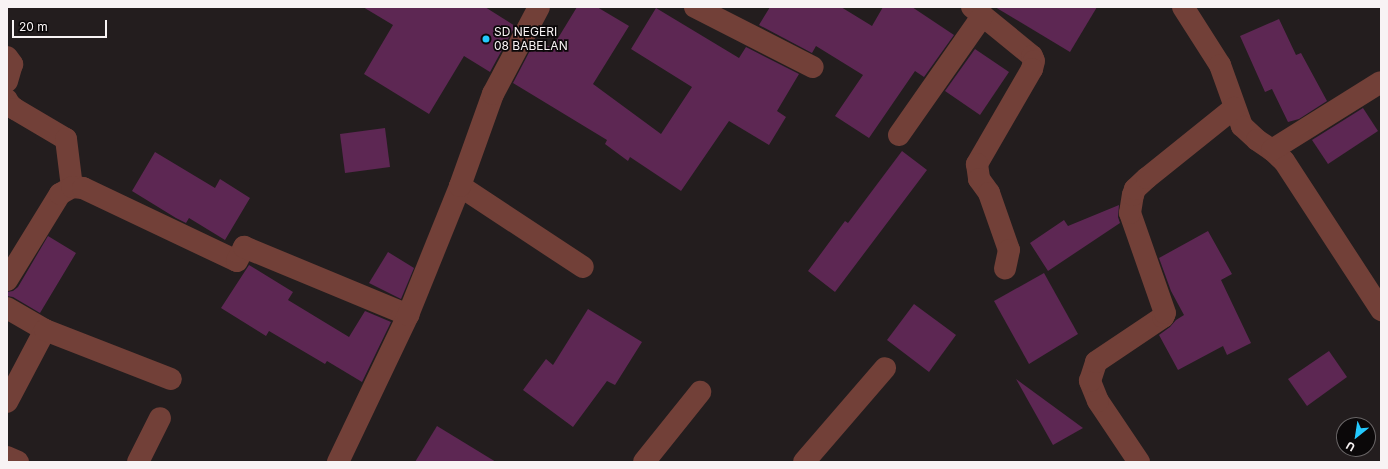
<!DOCTYPE html>
<html>
<head>
<meta charset="utf-8">
<style>
	body { margin:0 }
	#map { position:relative; width:1388px; height:469px; overflow:hidden; background:#231d1e; font-family:Inter,sans-serif }
	div>[style] { position:absolute }
	[style*='--x'] { left:calc(var(--x)*1px); top:calc(var(--y)*1px); width:calc(var(--w)*1px); rotate:calc(var(--a)*1deg) }
	.building>* { inset:0; background:#5d2753 }
	.street>* { height:22px; margin:-11px; padding:0 11px; transform-origin:11px; border-radius:11px; background:#724038 }
	.dots>* { width:11px; height:11px; translate:-50% -50%; box-sizing:border-box; border:2px solid #0b0809; border-radius:50% }
	span { translate:-50% -50%; white-space:nowrap; text-align:center; line-height:1.15; -webkit-text-stroke:3.5px #0b0809; paint-order:stroke }
	.poi-label { font-size:12px; color:#f8f3f4 }
	.left { translate:0 -50%; text-align:left }
	.frame { position:absolute; inset:0; border:8px solid #f8f3f4; pointer-events:none }
	.north { position:absolute; left:1336px; top:417px; width:40px; height:40px; box-sizing:border-box; background:#0b0809; border:1px solid #6a6667; border-radius:50%; rotate:210deg; font-size:11px; font-weight:700; line-height:16px; text-align:center; color:#f8f3f4 }
	.north::after { content:''; display:block; margin:auto; width:14px; height:18px; background:#24c9fe; clip-path:polygon(50% 0,100% 100%,50% 72%,0 100%) }
	.scale { position:absolute; left:12px; top:20px; width:95px; height:18px; box-sizing:border-box; border:2px solid #f8f3f4; border-top:0; padding-left:5px; font-size:12px; line-height:14px; white-space:nowrap; color:#f8f3f4; -webkit-text-stroke:3px #0b0809; paint-order:stroke }
</style>
</head>
<body>
<div id="map">
	<div class="building">
		<div style="clip-path:polygon(363px 7px,485px 7px,515px 26px,490px 72px,464px 56px,429px 114px,364px 74px,393px 25px)"></div>
		<div style="clip-path:polygon(577px 7px,597px 7px,629px 26px,593px 84px,661px 134px,692px 87px,631px 49px,656px 8px,739px 58px,746px 47px,799px 74px,777px 111px,786px 117px,769px 145px,729px 121px,681px 191px,630px 157px,628px 161px,605px 144px,607px 140px,513px 83px,536px 39px,552px 48px)"></div>
		<div style="clip-path:polygon(770px 7px,841px 7px,872px 26px,883px 7px,912px 7px,954px 35px,924px 77px,915px 71px,869px 138px,835px 116px,863px 75px,816px 46px,812px 53px,759px 25px)"></div>
		<div style="clip-path:polygon(995px 7px,1097px 7px,1070px 52px)"></div>
		<div style="clip-path:polygon(1279px 19px,1296px 55px,1301px 53px,1327px 101px,1299px 119px,1288px 122px,1272px 89px,1265px 92px,1240px 36px)"></div>
		<div style="clip-path:polygon(975px 49px,1009px 72px,980px 115px,945px 91px)"></div>
		<div style="clip-path:polygon(1363px 108px,1378px 131px,1328px 164px,1312px 140px)"></div>
		<div style="clip-path:polygon(385px 128px,390px 167px,345px 173px,340px 134px)"></div>
		<div style="clip-path:polygon(902px 151px,927px 170px,835px 292px,808px 271px,845px 221px,848px 223px)"></div>
		<div style="clip-path:polygon(155px 152px,215px 188px,220px 179px,250px 198px,225px 240px,189px 218px,186px 223px,176px 218px,132px 191px)"></div>
		<div style="clip-path:polygon(1119px 205px,1118px 217px,1120px 223px,1048px 271px,1030px 243px,1064px 220px,1068px 226px)"></div>
		<div style="clip-path:polygon(1208px 231px,1232px 274px,1221px 280px,1251px 343px,1227px 355px,1223px 346px,1178px 370px,1159px 335px,1170px 327px,1176px 320px,1184px 315px,1171px 291px,1159px 258px)"></div>
		<div style="clip-path:polygon(48px 236px,76px 253px,40px 313px,13px 297px,7px 296px,7px 292px,13px 291px,18px 287px)"></div>
		<div style="clip-path:polygon(388px 252px,414px 268px,401px 299px,369px 283px)"></div>
		<div style="clip-path:polygon(249px 265px,293px 292px,288px 300px,349px 337px,365px 311px,391px 322px,362px 382px,327px 361px,325px 364px,269px 331px,266px 336px,221px 308px)"></div>
		<div style="clip-path:polygon(1044px 273px,1078px 334px,1029px 364px,994px 301px)"></div>
		<div style="clip-path:polygon(914px 304px,956px 335px,929px 372px,887px 340px)"></div>
		<div style="clip-path:polygon(588px 309px,642px 342px,615px 385px,607px 381px,573px 427px,523px 390px,546px 359px,553px 365px)"></div>
		<div style="clip-path:polygon(1329px 351px,1347px 377px,1307px 406px,1288px 379px)"></div>
		<div style="clip-path:polygon(1016px 379px,1083px 428px,1053px 445px)"></div>
		<div style="clip-path:polygon(437px 426px,496px 462px,415px 462px)"></div>
	</div>
	<div class="street">
		<div style="--x:695;--y:7;--w:132;--a:27"></div>
		<div style="--x:972;--y:7;--w:77;--a:39.2"></div>
		<div style="--x:1032;--y:56;--w:5;--a:68"></div>
		<div style="--x:1034;--y:61;--w:8;--a:104"></div>
		<div style="--x:1032;--y:69;--w:110;--a:120.1"></div>
		<div style="--x:977;--y:164;--w:15;--a:82"></div>
		<div style="--x:979;--y:179;--w:17;--a:54"></div>
		<div style="--x:989;--y:193;--w:60;--a:70.7"></div>
		<div style="--x:1009;--y:250;--w:19;--a:102"></div>
		<div style="--x:1183;--y:7;--w:69;--a:57.5"></div>
		<div style="--x:1220;--y:65;--w:65;--a:70.2"></div>
		<div style="--x:1242;--y:126;--w:21;--a:43"></div>
		<div style="--x:1257;--y:140;--w:18;--a:34"></div>
		<div style="--x:1272;--y:150;--w:16;--a:43"></div>
		<div style="--x:1284;--y:161;--w:178;--a:56.9"></div>
		<div style="--x:7;--y:57;--w:9;--a:54"></div>
		<div style="--x:12;--y:64;--w:18;--a:106"></div>
		<div style="--x:7;--y:100;--w:4;--a:63"></div>
		<div style="--x:9;--y:104;--w:8;--a:40"></div>
		<div style="--x:15;--y:109;--w:59;--a:30.5"></div>
		<div style="--x:66;--y:139;--w:48;--a:82.9"></div>
		<div style="--x:899;--y:135;--w:146;--a:-55"></div>
		<div style="--x:1272;--y:150;--w:128;--a:-32"></div>
		<div style="--x:460;--y:186;--w:147;--a:33.4"></div>
		<div style="--x:7;--y:280;--w:101;--a:-58.4"></div>
		<div style="--x:60;--y:194;--w:14;--a:-30"></div>
		<div style="--x:72;--y:187;--w:11;--a:5"></div>
		<div style="--x:83;--y:188;--w:170;--a:25.4"></div>
		<div style="--x:237;--y:261;--w:16;--a:-63"></div>
		<div style="--x:244;--y:247;--w:178;--a:22.5"></div>
		<div style="--x:7;--y:308;--w:44;--a:30.1"></div>
		<div style="--x:45;--y:330;--w:81;--a:117.8"></div>
		<div style="--x:45;--y:330;--w:135;--a:21.3"></div>
		<div style="--x:7;--y:457;--w:12;--a:24"></div>
		<div style="--x:138;--y:462;--w:49;--a:-63.4"></div>
		<div style="--x:338;--y:462;--w:163;--a:-64.5"></div>
		<div style="--x:408;--y:315;--w:139;--a:-68"></div>
		<div style="--x:460;--y:186;--w:98;--a:-70.3"></div>
		<div style="--x:493;--y:94;--w:98;--a:-62.1"></div>
		<div style="--x:644;--y:462;--w:90;--a:-51.3"></div>
		<div style="--x:804;--y:462;--w:124;--a:-49.2"></div>
		<div style="--x:1139;--y:462;--w:73;--a:-123.9"></div>
		<div style="--x:1098;--y:401;--w:22;--a:-112"></div>
		<div style="--x:1090;--y:381;--w:20;--a:-72"></div>
		<div style="--x:1096;--y:362;--w:81;--a:-33.9"></div>
		<div style="--x:1163;--y:317;--w:4;--a:-63"></div>
		<div style="--x:1165;--y:313;--w:106;--a:-109.3"></div>
		<div style="--x:1130;--y:213;--w:18;--a:-81"></div>
		<div style="--x:1133;--y:195;--w:6;--a:-72"></div>
		<div style="--x:1135;--y:189;--w:16;--a:-43"></div>
		<div style="--x:1147;--y:178;--w:112;--a:-38.8"></div>
	</div>
	<div class="dots">
		<div style="left:486px;top:39px;background:#24c9fe"></div>
	</div>
	<div class="poi-label">
		<span class="left" style="left:494px;top:39px">SD NEGERI<br>08 BABELAN</span>
	</div>
	<div class="frame"></div>
	<div class="north">U</div>
	<div class="scale">20 m</div>
</div>
</body>
</html>
